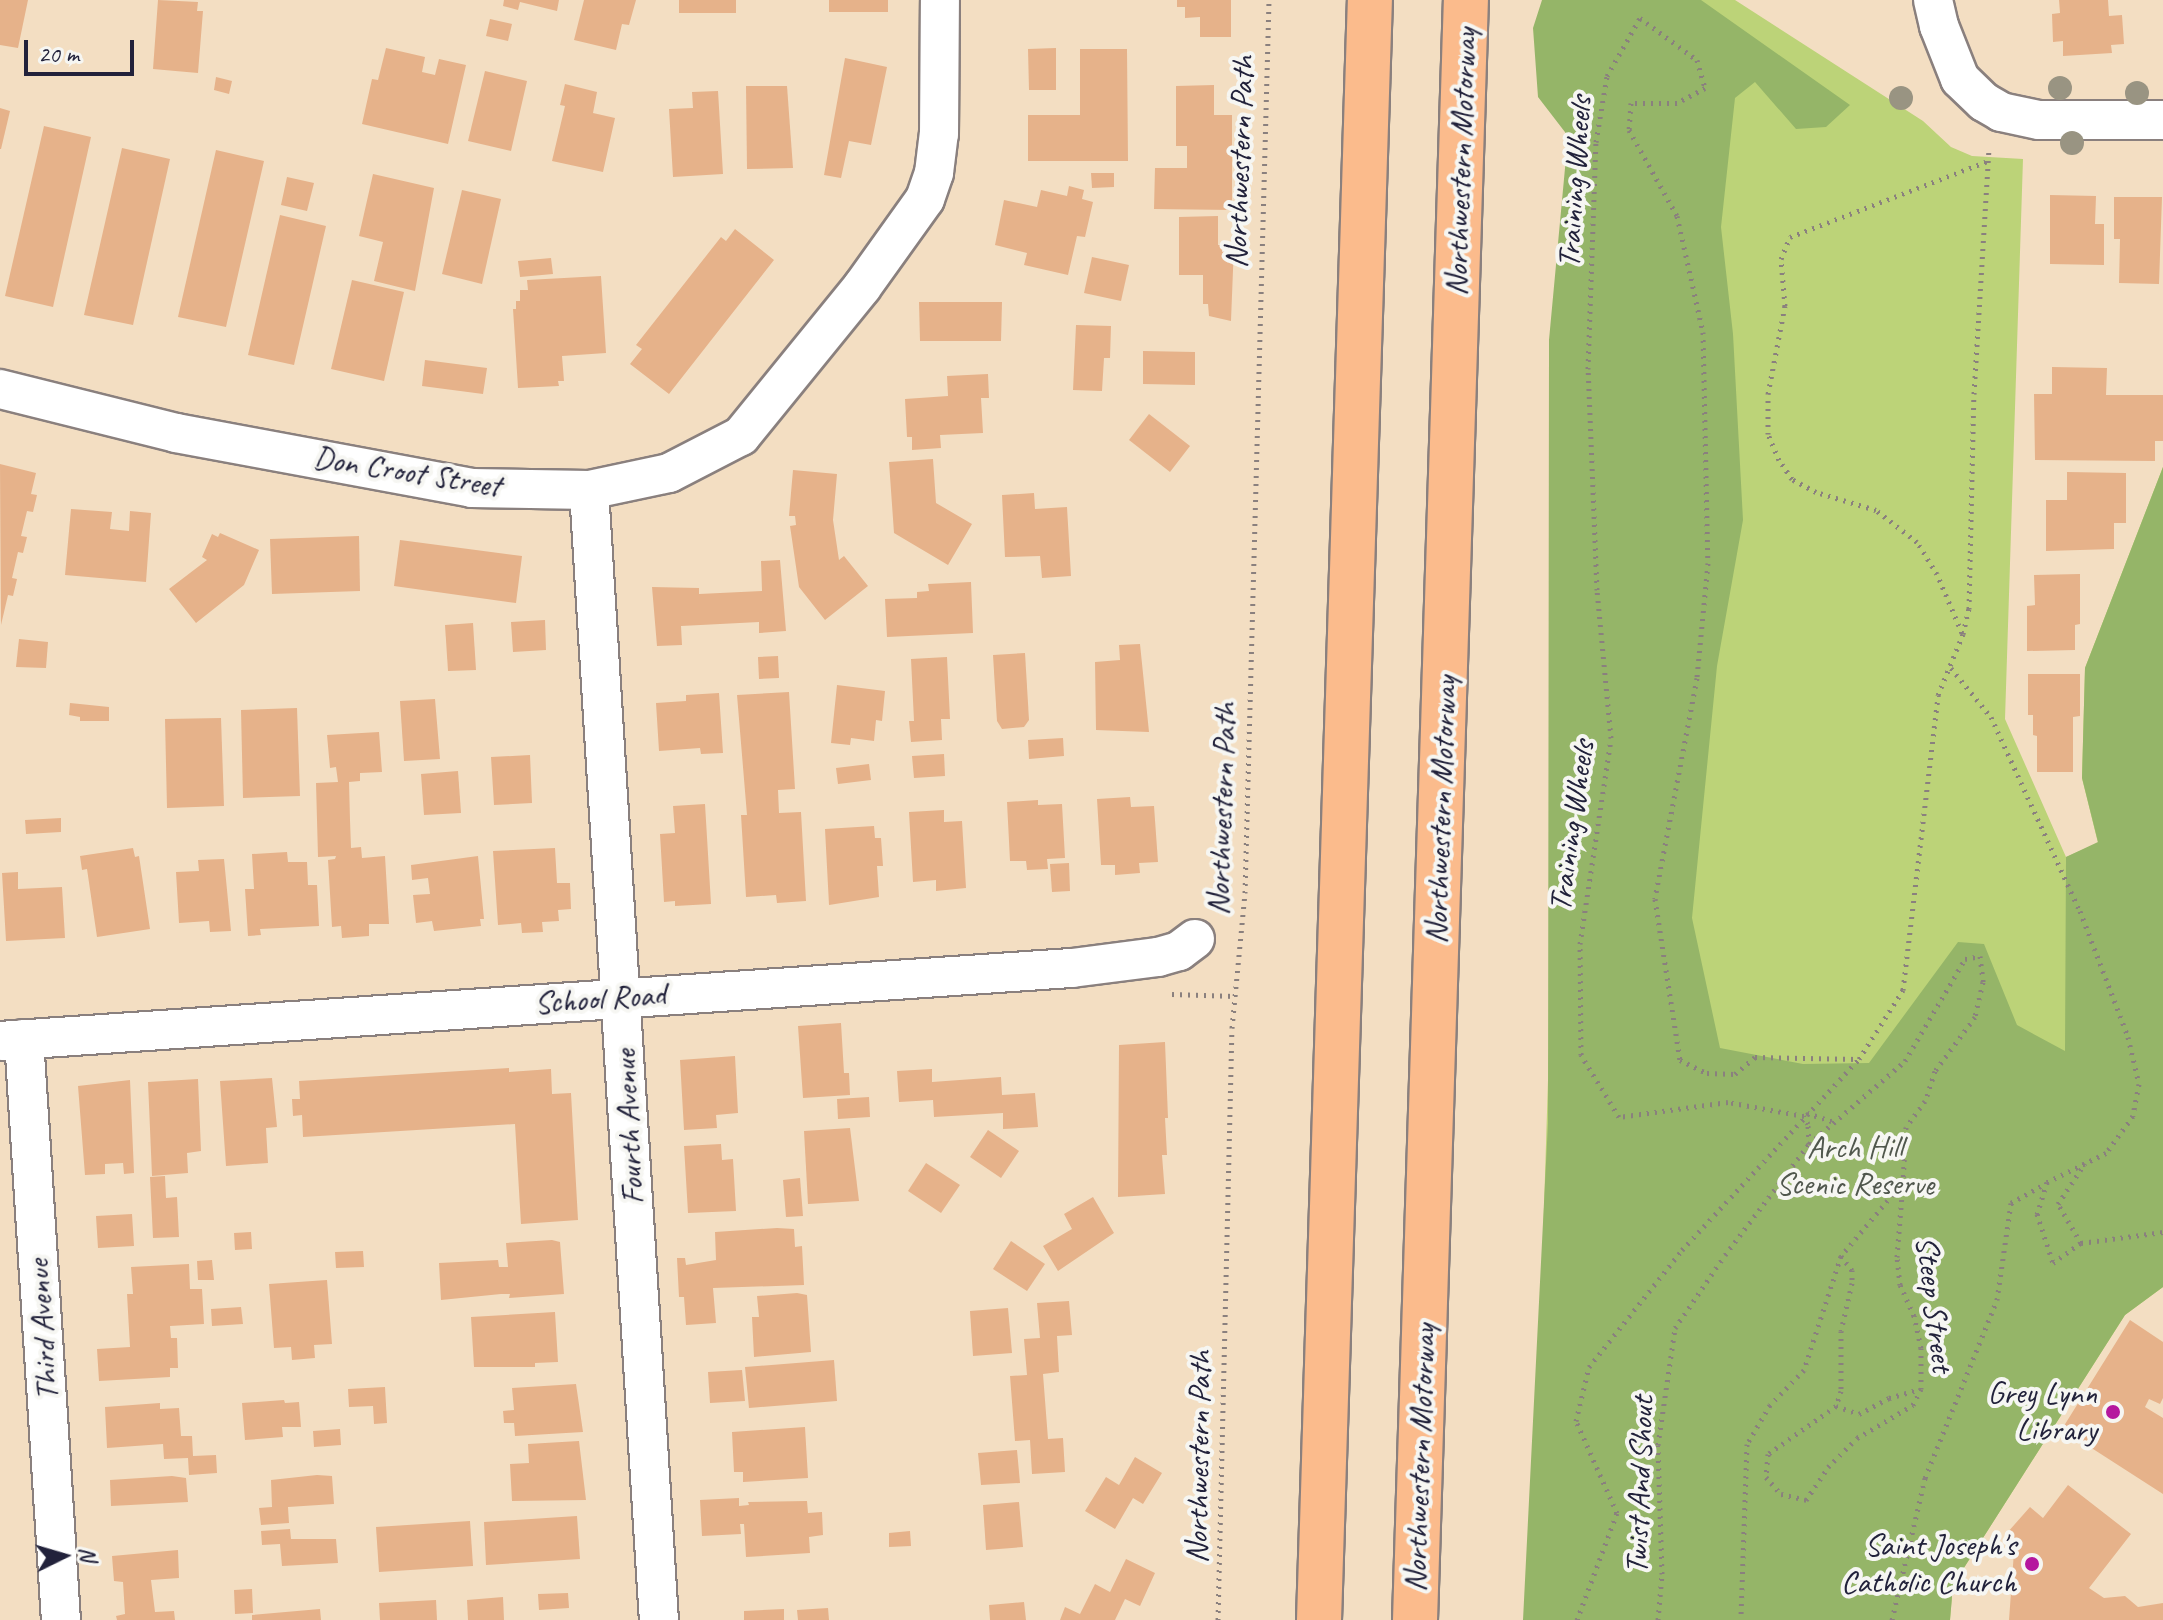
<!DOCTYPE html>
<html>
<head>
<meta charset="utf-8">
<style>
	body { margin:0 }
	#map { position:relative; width:2163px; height:1620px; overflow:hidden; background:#f3dec2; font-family:Caveat,sans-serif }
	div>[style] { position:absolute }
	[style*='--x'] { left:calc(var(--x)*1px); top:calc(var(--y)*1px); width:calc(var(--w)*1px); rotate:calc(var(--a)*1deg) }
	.green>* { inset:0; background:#bcd378 }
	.forest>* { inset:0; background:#95b568 }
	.building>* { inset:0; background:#e6b28a }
	.path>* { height:5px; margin-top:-2.5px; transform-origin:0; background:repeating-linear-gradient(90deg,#8a807e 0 2px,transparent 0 8px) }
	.roads { filter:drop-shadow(2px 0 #8a807e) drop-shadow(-2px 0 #8a807e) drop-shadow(0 2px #8a807e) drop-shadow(0 -2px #8a807e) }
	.minor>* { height:38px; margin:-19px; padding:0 19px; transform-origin:19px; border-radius:19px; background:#fff }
	.motorway>* { height:44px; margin:-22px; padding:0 22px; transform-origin:22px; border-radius:22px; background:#fbbb8c }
	.trees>* { width:24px; height:24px; margin:-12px; border-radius:50%; background:#999482 }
	.dots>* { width:22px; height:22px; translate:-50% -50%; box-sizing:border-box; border:4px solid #f6f6f2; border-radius:50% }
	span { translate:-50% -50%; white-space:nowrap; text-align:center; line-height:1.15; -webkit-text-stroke:8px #f6f6f2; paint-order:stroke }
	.street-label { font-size:32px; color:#22223b }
	.park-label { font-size:32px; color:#50574d }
	.poi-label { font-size:32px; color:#22223b }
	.right { translate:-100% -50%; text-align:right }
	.north { position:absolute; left:24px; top:1516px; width:80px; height:80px; -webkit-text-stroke:6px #f6f6f2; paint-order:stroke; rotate:85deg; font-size:22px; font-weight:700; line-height:32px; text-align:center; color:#22223b }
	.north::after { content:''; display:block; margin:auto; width:28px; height:36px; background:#22223b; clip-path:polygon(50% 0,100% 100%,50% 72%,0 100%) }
	.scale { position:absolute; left:24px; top:40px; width:110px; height:36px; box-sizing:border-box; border:4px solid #22223b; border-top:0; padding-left:10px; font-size:24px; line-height:28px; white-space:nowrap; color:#22223b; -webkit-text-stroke:6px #f6f6f2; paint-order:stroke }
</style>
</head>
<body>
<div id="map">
	<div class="green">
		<div style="clip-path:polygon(1582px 0,1735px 0,1923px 121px,1951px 147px,1972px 156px,2023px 159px,2005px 719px,2066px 857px,2098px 843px,2082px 778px,2085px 668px,2163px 467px,2163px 1287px,2125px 1315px,1953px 1585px,1950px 1620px,1531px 1620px)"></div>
	</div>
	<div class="forest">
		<div style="clip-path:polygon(1542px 0,1701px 0,1850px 105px,1826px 127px,1796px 129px,1755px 82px,1735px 98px,1721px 227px,1733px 334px,1743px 520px,1717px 666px,1692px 918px,1720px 1048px,1803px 1064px,1869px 1063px,1958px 942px,1984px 944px,2017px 1025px,2065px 1051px,2066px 857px,2098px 842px,2082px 778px,2085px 668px,2163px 467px,2163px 1287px,2125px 1315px,1953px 1585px,1950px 1620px,1523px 1620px,1548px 1123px,1549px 340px,1568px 136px,1538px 97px,1533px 28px)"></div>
	</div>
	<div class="building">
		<div style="clip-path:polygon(0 0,28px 0,18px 48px,0 45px)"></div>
		<div style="clip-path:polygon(158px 0,198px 2px,197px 11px,203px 11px,198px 73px,153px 69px)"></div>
		<div style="clip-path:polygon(504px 0,559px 0,557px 11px,520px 2px,518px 10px,503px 6px)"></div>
		<div style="clip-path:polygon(584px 0,636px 0,629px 25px,622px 24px,616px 50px,574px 40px)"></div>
		<div style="clip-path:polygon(679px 0,736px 0,736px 13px,679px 13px)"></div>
		<div style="clip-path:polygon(829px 0,888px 0,888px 12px,829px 12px)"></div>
		<div style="clip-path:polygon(1177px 0,1231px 0,1231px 37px,1200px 37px,1200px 17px,1185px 18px,1185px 7px,1177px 7px)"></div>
		<div style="clip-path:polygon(2059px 0,2108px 0,2109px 16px,2122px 15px,2124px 44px,2111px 45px,2112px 53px,2063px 56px,2063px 41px,2053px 42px,2052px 14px,2060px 13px)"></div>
		<div style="clip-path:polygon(490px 19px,512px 24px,508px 41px,486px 36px)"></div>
		<div style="clip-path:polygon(386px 48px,425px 57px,422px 72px,435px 75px,439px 59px,466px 65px,448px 144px,362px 124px,372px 79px,378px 80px)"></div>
		<div style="clip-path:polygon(1056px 48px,1056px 90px,1029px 90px,1028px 49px)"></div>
		<div style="clip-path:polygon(1080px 49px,1127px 49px,1128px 161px,1028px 161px,1028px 115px,1080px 115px)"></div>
		<div style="clip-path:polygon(845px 58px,887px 67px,871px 145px,849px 141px,841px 178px,824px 175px)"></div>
		<div style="clip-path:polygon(485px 71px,527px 81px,511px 151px,468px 141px)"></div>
		<div style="clip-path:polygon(216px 77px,232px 81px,229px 94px,214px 90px)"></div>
		<div style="clip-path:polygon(565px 84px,597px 92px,593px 113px,615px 118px,603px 172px,552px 161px,565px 106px,560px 105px)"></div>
		<div style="clip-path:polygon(1214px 85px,1214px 115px,1232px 115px,1232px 210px,1154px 209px,1155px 168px,1187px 168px,1187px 146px,1176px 146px,1176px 86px)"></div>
		<div style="clip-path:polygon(746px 86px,787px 86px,793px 168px,747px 169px)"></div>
		<div style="clip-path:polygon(718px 91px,723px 174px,673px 177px,669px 109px,693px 108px,692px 92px)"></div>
		<div style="clip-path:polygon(0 108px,10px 111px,1px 149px,0 149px)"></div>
		<div style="clip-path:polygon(44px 126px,91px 137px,53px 307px,5px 296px)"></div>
		<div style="clip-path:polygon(122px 148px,170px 159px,133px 325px,84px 315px)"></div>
		<div style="clip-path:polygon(216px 150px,264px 161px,226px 327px,178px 317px)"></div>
		<div style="clip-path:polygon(1091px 173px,1114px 173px,1114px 187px,1092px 188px)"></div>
		<div style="clip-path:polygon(373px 174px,434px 188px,415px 291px,374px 281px,383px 242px,359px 236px)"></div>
		<div style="clip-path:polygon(287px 177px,314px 183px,307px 211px,281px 205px)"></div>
		<div style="clip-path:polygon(1069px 186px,1084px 190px,1082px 199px,1093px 202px,1085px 237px,1077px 236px,1068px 275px,1024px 265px,1027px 253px,995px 245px,1004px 200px,1037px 207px,1041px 190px,1067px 196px)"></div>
		<div style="clip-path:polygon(462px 190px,501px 199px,482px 284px,442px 274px)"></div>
		<div style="clip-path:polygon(2050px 195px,2096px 196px,2095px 224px,2104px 224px,2104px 265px,2050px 264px)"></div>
		<div style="clip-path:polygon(2114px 197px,2162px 197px,2159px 284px,2119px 283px,2120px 239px,2114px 239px)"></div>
		<div style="clip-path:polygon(280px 215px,326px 226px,294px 365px,248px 355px)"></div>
		<div style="clip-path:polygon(1218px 216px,1218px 245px,1234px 245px,1231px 321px,1209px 316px,1208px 304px,1203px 304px,1203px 275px,1179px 275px,1179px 217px)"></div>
		<div style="clip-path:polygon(735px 229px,774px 260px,669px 394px,630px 364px,642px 349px,636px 345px,721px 237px,726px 241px)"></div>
		<div style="clip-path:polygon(1092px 257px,1129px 265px,1121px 301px,1084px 293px)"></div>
		<div style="clip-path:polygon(551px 258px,553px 274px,520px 277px,518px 261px)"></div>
		<div style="clip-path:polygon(601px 276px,606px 353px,562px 356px,564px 381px,558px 381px,559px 386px,518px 388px,513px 309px,516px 309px,516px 301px,520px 301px,520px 290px,528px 290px,527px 280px)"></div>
		<div style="clip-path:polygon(352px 280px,404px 292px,384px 381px,331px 369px)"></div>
		<div style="clip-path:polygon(919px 302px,1002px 302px,1001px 341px,920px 341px)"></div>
		<div style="clip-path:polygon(1076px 325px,1111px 326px,1110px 358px,1104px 358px,1102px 391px,1073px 390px)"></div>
		<div style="clip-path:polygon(1143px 351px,1195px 352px,1195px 385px,1143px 384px)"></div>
		<div style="clip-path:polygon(425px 360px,487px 368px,483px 394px,422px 386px)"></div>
		<div style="clip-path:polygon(2052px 367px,2107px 368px,2106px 395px,2163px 395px,2163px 441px,2155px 441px,2155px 461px,2035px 460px,2034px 394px,2052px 394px)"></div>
		<div style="clip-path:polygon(988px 374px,989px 398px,981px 398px,983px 433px,940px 435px,941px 448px,912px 450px,912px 437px,907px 437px,905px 399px,948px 396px,947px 376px)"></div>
		<div style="clip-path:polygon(1149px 414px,1190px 446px,1170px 472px,1129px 440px)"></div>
		<div style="clip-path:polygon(933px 459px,936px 503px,972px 524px,948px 565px,894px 533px,889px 462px)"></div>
		<div style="clip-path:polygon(0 464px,36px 473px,31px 494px,37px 495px,33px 512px,27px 511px,21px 536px,27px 537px,23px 553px,18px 552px,12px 578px,17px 579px,13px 596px,8px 595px,1px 625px)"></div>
		<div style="clip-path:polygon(793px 470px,837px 474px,833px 520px,839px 560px,844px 556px,868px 586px,825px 620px,799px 587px,790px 526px,796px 525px,795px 516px,789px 516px)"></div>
		<div style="clip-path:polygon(2067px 472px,2126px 473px,2126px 523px,2114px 523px,2114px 549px,2046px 551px,2046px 500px,2067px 500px)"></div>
		<div style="clip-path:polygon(1034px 493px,1035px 509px,1067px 507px,1071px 576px,1042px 578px,1040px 556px,1005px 557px,1002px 495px)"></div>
		<div style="clip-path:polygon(71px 509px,112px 512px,110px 529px,129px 531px,130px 511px,151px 513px,146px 582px,65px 575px)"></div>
		<div style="clip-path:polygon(220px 533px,259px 550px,244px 585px,196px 623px,169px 589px,207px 560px,202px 557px,212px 534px,218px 537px)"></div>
		<div style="clip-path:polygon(359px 536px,360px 591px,272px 594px,270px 539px)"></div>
		<div style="clip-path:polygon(400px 540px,522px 556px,516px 603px,394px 586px)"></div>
		<div style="clip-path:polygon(780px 560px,786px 631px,759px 633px,759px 622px,681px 626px,682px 645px,657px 646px,652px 587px,699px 588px,699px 594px,762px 591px,761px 561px)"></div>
		<div style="clip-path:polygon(2080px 574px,2080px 624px,2075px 625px,2075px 650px,2027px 651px,2027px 606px,2035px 605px,2034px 575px)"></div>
		<div style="clip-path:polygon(971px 582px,973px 633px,887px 637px,885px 599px,917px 598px,917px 592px,929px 591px,928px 584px)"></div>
		<div style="clip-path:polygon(545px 620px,546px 650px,513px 652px,511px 622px)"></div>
		<div style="clip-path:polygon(473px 623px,476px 670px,448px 671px,445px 625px)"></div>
		<div style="clip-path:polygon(19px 639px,48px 642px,46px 668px,16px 667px)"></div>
		<div style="clip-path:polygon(1140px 644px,1149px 732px,1096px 730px,1095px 662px,1120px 660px,1119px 645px)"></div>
		<div style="clip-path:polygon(1025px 653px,1029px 720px,1024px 727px,1002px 729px,997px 721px,993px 655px)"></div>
		<div style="clip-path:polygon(778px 656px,779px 678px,759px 679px,758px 657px)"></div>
		<div style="clip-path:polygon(947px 657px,950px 719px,941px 719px,942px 740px,911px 742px,909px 721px,914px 721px,911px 659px)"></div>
		<div style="clip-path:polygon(2028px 674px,2080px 674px,2080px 716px,2073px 717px,2073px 772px,2037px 772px,2037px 736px,2033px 735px,2033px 715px,2028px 715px)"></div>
		<div style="clip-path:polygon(837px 685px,885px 691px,882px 721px,876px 720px,874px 741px,851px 738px,850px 745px,831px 743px)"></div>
		<div style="clip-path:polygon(789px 692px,795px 789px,778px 790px,779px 813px,801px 812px,806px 901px,777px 903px,776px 895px,746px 897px,741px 815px,747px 815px,737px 695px)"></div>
		<div style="clip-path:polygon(719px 693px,723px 753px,701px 754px,700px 748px,659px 751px,656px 703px,686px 701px,686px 695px)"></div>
		<div style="clip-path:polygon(435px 699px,440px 759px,404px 761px,400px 701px)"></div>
		<div style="clip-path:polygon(70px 703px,109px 707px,109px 721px,80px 721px,80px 717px,69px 715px)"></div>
		<div style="clip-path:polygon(297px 708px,300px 796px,243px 798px,241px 710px)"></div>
		<div style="clip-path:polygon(221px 718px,224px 806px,167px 808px,165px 719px)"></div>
		<div style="clip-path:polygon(379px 732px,382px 772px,360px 773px,360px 781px,349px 782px,350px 820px,351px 848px,361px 847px,362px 858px,385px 856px,389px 924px,369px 924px,369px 936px,342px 938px,341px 926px,332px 927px,328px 860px,335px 859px,336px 856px,318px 857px,316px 783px,338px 782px,336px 767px,330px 768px,327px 735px)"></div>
		<div style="clip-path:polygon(1063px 738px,1064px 756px,1029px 759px,1028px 740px)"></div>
		<div style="clip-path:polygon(944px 754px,945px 776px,914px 778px,912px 756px)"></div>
		<div style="clip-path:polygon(530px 755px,532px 803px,494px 805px,491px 757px)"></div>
		<div style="clip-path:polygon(869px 764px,871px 780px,838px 784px,836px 768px)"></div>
		<div style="clip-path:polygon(458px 771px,461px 813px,424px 815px,421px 774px)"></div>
		<div style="clip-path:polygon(1130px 797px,1131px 807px,1154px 806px,1158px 862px,1139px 863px,1140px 873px,1115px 875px,1115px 865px,1101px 865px,1097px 799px)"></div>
		<div style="clip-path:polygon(1038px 800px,1038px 805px,1062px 804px,1065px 858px,1047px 859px,1048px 869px,1027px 870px,1026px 861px,1010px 861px,1007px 802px)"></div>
		<div style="clip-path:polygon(705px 804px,711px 904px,675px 906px,675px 901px,664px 902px,660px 834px,675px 833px,673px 806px)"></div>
		<div style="clip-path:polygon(944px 810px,944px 822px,962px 821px,966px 888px,936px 891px,936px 880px,913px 882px,909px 812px)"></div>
		<div style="clip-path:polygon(61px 818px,61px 832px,26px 834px,25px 820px)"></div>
		<div style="clip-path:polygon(874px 826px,875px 838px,881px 838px,883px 866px,877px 866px,879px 897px,829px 905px,825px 829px)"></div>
		<div style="clip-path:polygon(133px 848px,135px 857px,139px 856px,150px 929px,97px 937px,87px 869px,82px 870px,80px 856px)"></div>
		<div style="clip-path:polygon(555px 848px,557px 883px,570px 883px,571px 909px,558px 910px,559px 921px,542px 922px,543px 932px,522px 933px,521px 923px,498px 925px,493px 851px)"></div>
		<div style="clip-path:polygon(287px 852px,288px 862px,307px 862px,308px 885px,317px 885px,319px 926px,260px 929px,261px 935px,248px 936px,245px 889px,254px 889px,252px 854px)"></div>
		<div style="clip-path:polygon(478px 856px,484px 919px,480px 919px,481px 926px,434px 931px,432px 921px,416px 923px,413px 895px,430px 894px,428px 878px,412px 880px,411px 865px)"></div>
		<div style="clip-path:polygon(224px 859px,231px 931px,210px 932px,209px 921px,179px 923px,176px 872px,199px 871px,198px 860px)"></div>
		<div style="clip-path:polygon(1069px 863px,1070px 891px,1052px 892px,1050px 864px)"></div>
		<div style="clip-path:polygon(18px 872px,18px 889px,62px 887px,65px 938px,6px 941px,2px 873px)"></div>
		<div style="clip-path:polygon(841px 1023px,844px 1073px,849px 1073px,850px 1095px,803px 1098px,798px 1026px)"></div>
		<div style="clip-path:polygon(1165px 1042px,1168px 1118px,1165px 1118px,1167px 1155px,1162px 1155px,1165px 1194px,1118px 1197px,1119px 1045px)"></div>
		<div style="clip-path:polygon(735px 1056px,738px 1113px,716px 1115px,717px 1128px,684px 1130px,680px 1060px)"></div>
		<div style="clip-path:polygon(509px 1068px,509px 1072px,551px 1069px,552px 1094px,571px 1093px,578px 1220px,521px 1224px,515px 1124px,303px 1137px,302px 1115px,293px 1116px,292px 1099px,300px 1099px,299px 1081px)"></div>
		<div style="clip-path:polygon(932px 1069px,932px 1082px,1001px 1077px,1002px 1095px,1035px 1093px,1038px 1127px,1003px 1129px,1003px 1113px,934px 1117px,933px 1100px,899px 1102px,897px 1071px)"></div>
		<div style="clip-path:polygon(272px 1078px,277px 1127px,266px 1128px,268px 1163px,226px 1166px,220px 1081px)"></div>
		<div style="clip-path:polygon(198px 1079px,201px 1151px,187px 1153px,188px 1173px,152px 1176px,148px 1082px)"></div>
		<div style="clip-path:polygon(130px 1080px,134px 1173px,124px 1174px,123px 1163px,105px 1164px,105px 1174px,85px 1175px,78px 1086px)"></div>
		<div style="clip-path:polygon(869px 1097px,870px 1117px,838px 1119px,837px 1099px)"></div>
		<div style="clip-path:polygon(850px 1128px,859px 1201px,808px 1204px,804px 1131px)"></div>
		<div style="clip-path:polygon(988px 1130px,1019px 1151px,1001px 1178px,970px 1157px)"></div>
		<div style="clip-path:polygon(721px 1144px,722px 1160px,733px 1159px,736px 1211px,688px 1213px,684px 1146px)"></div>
		<div style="clip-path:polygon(926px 1163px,960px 1185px,941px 1213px,908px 1191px)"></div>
		<div style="clip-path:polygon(165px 1176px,166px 1198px,177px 1197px,179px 1237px,153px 1238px,150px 1177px)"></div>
		<div style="clip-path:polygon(800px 1178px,803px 1216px,786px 1217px,783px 1180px)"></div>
		<div style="clip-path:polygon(1093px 1197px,1114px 1233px,1058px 1271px,1043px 1246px,1072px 1229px,1064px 1214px)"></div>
		<div style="clip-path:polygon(132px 1214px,134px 1246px,98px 1248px,96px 1216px)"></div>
		<div style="clip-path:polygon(777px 1228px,794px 1229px,795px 1247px,802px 1246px,804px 1285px,713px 1288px,716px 1323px,686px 1325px,684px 1297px,679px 1297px,677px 1258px,685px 1258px,686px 1265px,716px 1260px,715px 1232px)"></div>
		<div style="clip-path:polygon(251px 1232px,252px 1249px,235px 1250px,234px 1233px)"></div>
		<div style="clip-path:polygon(552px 1240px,560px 1242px,564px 1294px,509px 1298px,510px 1294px,501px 1294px,441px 1300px,439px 1263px,498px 1260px,499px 1267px,508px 1267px,506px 1243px)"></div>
		<div style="clip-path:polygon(1011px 1241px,1045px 1264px,1027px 1291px,993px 1269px)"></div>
		<div style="clip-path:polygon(363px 1251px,364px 1267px,336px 1268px,335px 1252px)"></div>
		<div style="clip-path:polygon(212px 1260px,214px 1280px,198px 1280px,197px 1261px)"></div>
		<div style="clip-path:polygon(189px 1264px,190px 1289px,202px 1289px,204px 1324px,170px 1326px,171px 1338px,177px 1338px,178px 1368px,170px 1368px,170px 1377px,99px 1381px,97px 1349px,130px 1347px,127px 1294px,133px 1294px,131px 1267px)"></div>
		<div style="clip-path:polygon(327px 1280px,332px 1344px,314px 1345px,315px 1358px,292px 1360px,291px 1347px,274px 1348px,269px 1284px)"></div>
		<div style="clip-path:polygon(797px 1293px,807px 1295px,811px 1352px,754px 1357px,752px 1317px,759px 1317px,757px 1296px)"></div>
		<div style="clip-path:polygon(1069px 1301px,1072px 1335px,1057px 1336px,1059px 1372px,1043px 1374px,1048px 1439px,1063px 1438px,1065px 1472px,1032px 1474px,1030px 1440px,1015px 1441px,1010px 1376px,1027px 1375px,1024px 1339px,1040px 1338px,1037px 1303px)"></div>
		<div style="clip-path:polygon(241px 1307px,243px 1324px,212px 1326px,211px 1309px)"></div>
		<div style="clip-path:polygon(1008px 1308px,1012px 1353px,973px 1356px,970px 1311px)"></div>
		<div style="clip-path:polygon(555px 1312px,558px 1362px,535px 1363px,535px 1367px,474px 1367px,471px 1317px)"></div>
		<div style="clip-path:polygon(2130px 1320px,2163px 1342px,2163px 1398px,2160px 1404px,2149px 1399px,2145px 1407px,2163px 1418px,2163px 1494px,2062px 1429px)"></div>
		<div style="clip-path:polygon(834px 1360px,837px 1401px,749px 1408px,745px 1367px)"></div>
		<div style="clip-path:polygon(742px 1370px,745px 1401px,710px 1403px,708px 1372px)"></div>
		<div style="clip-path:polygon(576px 1384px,583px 1432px,515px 1436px,514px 1423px,504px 1423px,503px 1411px,514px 1410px,512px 1388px)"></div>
		<div style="clip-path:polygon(385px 1387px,387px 1423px,374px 1424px,373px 1406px,349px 1407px,348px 1389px)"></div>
		<div style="clip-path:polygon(284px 1400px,285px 1403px,299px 1402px,301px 1427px,282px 1427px,283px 1437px,245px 1440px,242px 1403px)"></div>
		<div style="clip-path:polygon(160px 1403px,160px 1409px,179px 1408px,181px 1436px,192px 1436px,193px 1456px,216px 1455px,217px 1473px,189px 1475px,188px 1458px,164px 1459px,163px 1444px,107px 1448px,105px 1407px)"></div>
		<div style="clip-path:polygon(805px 1427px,808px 1478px,743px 1482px,743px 1472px,734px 1472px,732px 1432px)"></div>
		<div style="clip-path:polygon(340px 1429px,341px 1445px,314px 1447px,313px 1431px)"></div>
		<div style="clip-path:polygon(579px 1441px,586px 1500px,512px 1501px,510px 1464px,529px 1463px,528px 1444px)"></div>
		<div style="clip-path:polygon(1017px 1450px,1020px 1483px,981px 1485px,978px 1453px)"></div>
		<div style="clip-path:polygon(1135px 1457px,1162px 1473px,1143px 1504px,1133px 1498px,1115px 1529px,1085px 1511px,1106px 1477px,1119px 1485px)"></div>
		<div style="clip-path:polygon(317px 1475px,332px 1476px,334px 1504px,288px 1507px,289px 1523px,261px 1525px,259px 1508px,272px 1507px,271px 1480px)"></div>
		<div style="clip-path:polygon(172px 1476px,186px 1478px,188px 1502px,111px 1506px,110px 1480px)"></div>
		<div style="clip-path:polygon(2068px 1485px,2131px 1534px,2089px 1588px,2104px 1598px,2125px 1596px,2138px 1607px,2163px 1603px,2163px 1620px,2009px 1620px,2015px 1538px,2007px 1533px,2030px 1507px,2043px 1518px)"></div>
		<div style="clip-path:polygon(739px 1498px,739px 1506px,749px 1505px,748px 1502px,807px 1501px,808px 1513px,822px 1512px,823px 1535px,809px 1537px,810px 1553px,746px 1557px,744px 1524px,740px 1524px,741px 1534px,702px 1536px,700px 1500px)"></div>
		<div style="clip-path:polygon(1019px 1502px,1023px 1547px,986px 1550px,983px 1505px)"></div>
		<div style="clip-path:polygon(577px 1516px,580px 1559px,486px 1565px,484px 1522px)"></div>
		<div style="clip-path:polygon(470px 1521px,473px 1566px,379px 1572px,376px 1527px)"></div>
		<div style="clip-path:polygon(290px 1529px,291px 1539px,336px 1539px,338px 1563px,282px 1566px,280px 1544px,262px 1545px,261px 1531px)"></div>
		<div style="clip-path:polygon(910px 1531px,911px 1546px,889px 1547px,889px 1533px)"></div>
		<div style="clip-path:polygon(178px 1550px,179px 1578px,151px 1580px,155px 1612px,174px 1611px,175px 1620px,117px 1620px,116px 1616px,125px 1614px,123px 1582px,114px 1581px,112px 1556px)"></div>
		<div style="clip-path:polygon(1126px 1559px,1155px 1573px,1140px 1606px,1125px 1599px,1115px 1620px,1060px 1620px,1065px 1607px,1080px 1614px,1095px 1584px,1110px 1592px)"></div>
		<div style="clip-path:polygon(252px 1589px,253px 1613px,235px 1614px,234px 1590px)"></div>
		<div style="clip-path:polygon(568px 1593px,569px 1608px,539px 1610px,538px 1594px)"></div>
		<div style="clip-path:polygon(503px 1597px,504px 1620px,468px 1620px,467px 1600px)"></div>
		<div style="clip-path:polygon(436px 1600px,437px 1620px,380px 1620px,379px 1603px)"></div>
		<div style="clip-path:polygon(1024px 1602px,1026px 1620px,990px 1620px,989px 1605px)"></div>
		<div style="clip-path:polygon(828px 1608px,829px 1620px,798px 1620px,797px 1610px)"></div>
		<div style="clip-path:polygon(320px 1609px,321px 1620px,252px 1620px,252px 1615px)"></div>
		<div style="clip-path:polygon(784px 1609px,784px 1620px,744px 1620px,744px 1611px)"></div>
	</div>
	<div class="path">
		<div style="--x:1962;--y:633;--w:64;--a:-113"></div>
		<div style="--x:1937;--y:574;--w:38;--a:-122"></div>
		<div style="--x:1917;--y:542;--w:52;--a:-142"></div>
		<div style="--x:1876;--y:510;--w:63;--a:-163.3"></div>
		<div style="--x:1816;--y:492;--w:27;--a:-152"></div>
		<div style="--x:1792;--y:479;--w:23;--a:-124"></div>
		<div style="--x:1779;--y:460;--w:28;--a:-113"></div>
		<div style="--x:1768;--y:434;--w:40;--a:-90"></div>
		<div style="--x:1768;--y:394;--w:90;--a:-79.1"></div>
		<div style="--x:1785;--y:306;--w:47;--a:-94.9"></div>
		<div style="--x:1781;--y:259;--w:24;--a:-68"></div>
		<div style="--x:1790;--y:237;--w:212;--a:-21"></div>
		<div style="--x:1951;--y:668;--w:63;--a:50.8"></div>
		<div style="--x:1991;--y:717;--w:213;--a:65.4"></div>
		<div style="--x:2080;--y:911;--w:135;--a:69.1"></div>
		<div style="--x:2128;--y:1037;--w:48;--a:76.8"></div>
		<div style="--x:2139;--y:1084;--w:33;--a:101"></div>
		<div style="--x:2133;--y:1116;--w:46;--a:126.1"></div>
		<div style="--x:2106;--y:1153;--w:66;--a:153.8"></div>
		<div style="--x:2047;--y:1182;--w:34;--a:107"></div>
		<div style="--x:2037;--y:1214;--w:52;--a:71.9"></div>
		<div style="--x:2053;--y:1263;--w:34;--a:-36"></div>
		<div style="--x:2081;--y:1243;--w:83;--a:-7.6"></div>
		<div style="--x:1172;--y:994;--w:63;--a:1.8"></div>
		<div style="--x:1807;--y:1113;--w:26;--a:18"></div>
		<div style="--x:1809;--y:1144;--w:20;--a:-93"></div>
		<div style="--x:1808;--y:1124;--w:9;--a:-117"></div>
		<div style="--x:1804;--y:1116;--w:77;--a:-169.6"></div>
		<div style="--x:1728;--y:1102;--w:110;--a:172.2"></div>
		<div style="--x:1619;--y:1117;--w:73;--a:-121.5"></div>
		<div style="--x:1581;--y:1055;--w:111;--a:-90.5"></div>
		<div style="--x:1580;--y:944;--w:208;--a:-81.4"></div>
		<div style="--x:1611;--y:738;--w:149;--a:-95.4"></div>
		<div style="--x:1597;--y:590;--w:221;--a:-92.3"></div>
		<div style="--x:1588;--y:369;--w:227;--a:-88"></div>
		<div style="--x:1596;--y:142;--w:67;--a:-80.5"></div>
		<div style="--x:1607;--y:76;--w:67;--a:-60.4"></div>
		<div style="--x:1640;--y:18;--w:71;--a:36.4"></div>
		<div style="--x:1697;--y:60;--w:29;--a:74"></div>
		<div style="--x:1705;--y:88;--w:32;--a:152"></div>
		<div style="--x:1677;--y:103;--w:46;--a:180"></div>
		<div style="--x:1631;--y:103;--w:27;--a:94"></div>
		<div style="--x:1629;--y:130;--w:98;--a:60.8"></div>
		<div style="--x:1677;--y:216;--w:119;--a:77.4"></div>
		<div style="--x:1703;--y:332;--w:231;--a:88.8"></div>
		<div style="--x:1708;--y:563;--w:116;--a:95.5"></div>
		<div style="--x:1697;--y:678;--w:225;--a:100.8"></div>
		<div style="--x:1655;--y:899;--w:163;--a:81.2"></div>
		<div style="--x:1680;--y:1060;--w:30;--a:26"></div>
		<div style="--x:1707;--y:1073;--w:28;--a:2"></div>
		<div style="--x:1735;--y:1074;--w:26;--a:-40"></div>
		<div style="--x:1755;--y:1057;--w:104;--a:1.1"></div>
		<div style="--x:2081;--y:1243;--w:45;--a:-120.5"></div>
		<div style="--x:2058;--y:1204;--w:49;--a:-56.6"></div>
		<div style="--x:1841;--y:1256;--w:18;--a:52"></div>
		<div style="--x:1852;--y:1270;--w:13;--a:90"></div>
		<div style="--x:1852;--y:1283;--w:49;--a:102.9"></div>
		<div style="--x:1841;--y:1331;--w:60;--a:90"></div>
		<div style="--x:1841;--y:1391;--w:16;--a:108"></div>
		<div style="--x:1836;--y:1406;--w:83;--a:144.8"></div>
		<div style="--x:1768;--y:1454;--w:23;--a:95"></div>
		<div style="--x:1766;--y:1477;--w:23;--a:49"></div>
		<div style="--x:1781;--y:1494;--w:26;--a:13"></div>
		<div style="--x:1806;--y:1500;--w:40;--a:-56"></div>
		<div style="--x:1828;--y:1467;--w:41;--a:-45"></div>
		<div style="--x:1857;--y:1438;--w:65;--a:-30.5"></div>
		<div style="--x:1913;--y:1405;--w:18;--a:-63"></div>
		<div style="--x:1921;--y:1389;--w:41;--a:-90"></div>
		<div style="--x:1921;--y:1348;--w:33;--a:-102"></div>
		<div style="--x:1914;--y:1316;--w:34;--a:-114"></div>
		<div style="--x:1900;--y:1285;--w:28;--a:-96"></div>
		<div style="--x:1897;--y:1257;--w:74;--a:-85.4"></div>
		<div style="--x:1836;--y:1406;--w:24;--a:19"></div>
		<div style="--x:1859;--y:1414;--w:34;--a:-28"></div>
		<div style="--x:1889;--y:1398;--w:32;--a:-16"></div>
		<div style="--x:1218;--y:1620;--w:592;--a:-88.65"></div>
		<div style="--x:1232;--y:1028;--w:136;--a:-84.5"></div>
		<div style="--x:1245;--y:893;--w:893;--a:-88.46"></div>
		<div style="--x:1577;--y:1620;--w:114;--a:-69.5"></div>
		<div style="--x:1617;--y:1513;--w:101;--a:-114"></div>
		<div style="--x:1576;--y:1421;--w:56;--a:-76.5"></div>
		<div style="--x:1589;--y:1367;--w:149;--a:-51.5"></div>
		<div style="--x:1682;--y:1250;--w:260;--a:-47.2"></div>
		<div style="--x:1859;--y:1059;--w:82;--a:-57.5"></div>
		<div style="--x:1903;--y:990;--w:297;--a:-83.2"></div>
		<div style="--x:1938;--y:695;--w:66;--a:-67.7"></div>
		<div style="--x:1963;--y:634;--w:26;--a:-77"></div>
		<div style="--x:1969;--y:609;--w:215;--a:-88.7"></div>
		<div style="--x:1974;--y:394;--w:243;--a:-86.5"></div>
		<div style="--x:1658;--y:1620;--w:46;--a:-85"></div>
		<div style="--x:1662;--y:1574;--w:129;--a:-91.8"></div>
		<div style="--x:1658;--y:1445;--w:118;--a:-81.7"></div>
		<div style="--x:1675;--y:1328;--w:88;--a:-55.6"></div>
		<div style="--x:1725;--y:1255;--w:139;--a:-52.9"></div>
		<div style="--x:1809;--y:1144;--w:127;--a:-40.8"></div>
		<div style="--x:1905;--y:1061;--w:118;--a:-59.5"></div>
		<div style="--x:1965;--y:959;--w:15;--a:-11"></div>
		<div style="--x:1980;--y:956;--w:26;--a:83"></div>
		<div style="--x:1983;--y:982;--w:36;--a:103"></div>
		<div style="--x:1975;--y:1017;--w:67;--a:126.5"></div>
		<div style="--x:1935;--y:1071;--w:32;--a:108"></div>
		<div style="--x:1925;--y:1101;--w:32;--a:126"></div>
		<div style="--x:1906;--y:1127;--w:55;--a:93.1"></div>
		<div style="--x:1903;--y:1182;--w:97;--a:130"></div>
		<div style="--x:1841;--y:1256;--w:120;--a:108"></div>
		<div style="--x:1804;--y:1370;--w:49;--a:134.2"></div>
		<div style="--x:1770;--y:1405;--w:45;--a:120.5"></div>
		<div style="--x:1747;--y:1444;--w:176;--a:92"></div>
		<div style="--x:1892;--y:1620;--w:146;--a:-76.9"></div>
		<div style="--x:1925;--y:1478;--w:192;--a:-68"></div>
		<div style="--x:1997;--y:1300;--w:98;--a:-81.8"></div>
		<div style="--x:2011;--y:1203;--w:40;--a:-29.7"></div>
	</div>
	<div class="roads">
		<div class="minor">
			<div style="--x:1933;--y:0;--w:27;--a:77"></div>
			<div style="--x:1939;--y:26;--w:57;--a:68.4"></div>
			<div style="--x:1960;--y:79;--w:33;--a:44"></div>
			<div style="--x:1984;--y:102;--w:20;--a:30"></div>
			<div style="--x:2001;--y:112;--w:39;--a:12"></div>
			<div style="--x:2039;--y:120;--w:124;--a:0"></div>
			<div style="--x:0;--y:389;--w:181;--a:14"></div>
			<div style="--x:176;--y:433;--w:301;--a:10.5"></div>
			<div style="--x:472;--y:488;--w:117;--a:1"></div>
			<div style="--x:589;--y:490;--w:82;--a:-12"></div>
			<div style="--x:669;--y:473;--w:81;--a:-27.2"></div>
			<div style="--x:741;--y:436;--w:192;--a:-50.9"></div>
			<div style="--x:862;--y:287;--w:108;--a:-54.4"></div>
			<div style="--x:925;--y:199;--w:28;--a:-71"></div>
			<div style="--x:934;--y:173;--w:39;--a:-83"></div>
			<div style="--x:939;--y:134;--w:134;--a:-89.6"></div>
			<div style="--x:589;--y:490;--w:1132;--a:86.46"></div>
			<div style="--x:24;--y:1039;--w:582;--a:86.36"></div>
			<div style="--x:0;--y:1041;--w:1074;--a:-3.9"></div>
			<div style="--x:1072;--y:968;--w:87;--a:-7.3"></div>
			<div style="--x:1158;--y:957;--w:22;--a:-16"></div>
			<div style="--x:1179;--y:951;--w:20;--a:-37"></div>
		</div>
		<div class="motorway">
			<div style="--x:1319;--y:1620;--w:1621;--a:-88.2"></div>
			<div style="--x:1415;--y:1620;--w:1621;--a:-88.2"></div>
		</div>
	</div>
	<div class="trees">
		<div style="left:2060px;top:88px"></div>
		<div style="left:2137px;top:93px"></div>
		<div style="left:1901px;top:98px"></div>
		<div style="left:2072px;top:143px"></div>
	</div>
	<div class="dots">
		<div style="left:2113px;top:1412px;background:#b5179e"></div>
		<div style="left:2032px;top:1564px;background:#b5179e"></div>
	</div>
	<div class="street-label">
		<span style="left:1240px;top:162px;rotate:-88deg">Northwestern Path</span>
		<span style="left:1461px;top:162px;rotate:-88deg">Northwestern Motorway</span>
		<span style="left:1575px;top:182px;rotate:-86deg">Training Wheels</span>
		<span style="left:407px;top:472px;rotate:9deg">Don Croot Street</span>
		<span style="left:1222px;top:809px;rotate:-88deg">Northwestern Path</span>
		<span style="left:1441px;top:810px;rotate:-88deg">Northwestern Motorway</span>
		<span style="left:1572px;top:826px;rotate:-82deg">Training Wheels</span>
		<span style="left:600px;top:999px;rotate:-4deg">School Road</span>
		<span style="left:629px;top:1127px;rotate:-93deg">Fourth Avenue</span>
		<span style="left:1934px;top:1304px;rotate:83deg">Steep Street</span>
		<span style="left:43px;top:1330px;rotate:-94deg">Third Avenue</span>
		<span style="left:1199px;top:1457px;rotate:-89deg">Northwestern Path</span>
		<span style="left:1420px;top:1458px;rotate:-88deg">Northwestern Motorway</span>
		<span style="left:1640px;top:1485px;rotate:-88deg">Twist And Shout</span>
	</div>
	<div class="park-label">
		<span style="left:1855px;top:1166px">Arch Hill<br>Scenic Reserve</span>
	</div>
	<div class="poi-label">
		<span class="right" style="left:2097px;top:1412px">Grey Lynn<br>Library</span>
		<span class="right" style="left:2016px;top:1564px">Saint Joseph's<br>Catholic Church</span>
	</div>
	<div class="north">N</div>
	<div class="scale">20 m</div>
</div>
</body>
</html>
